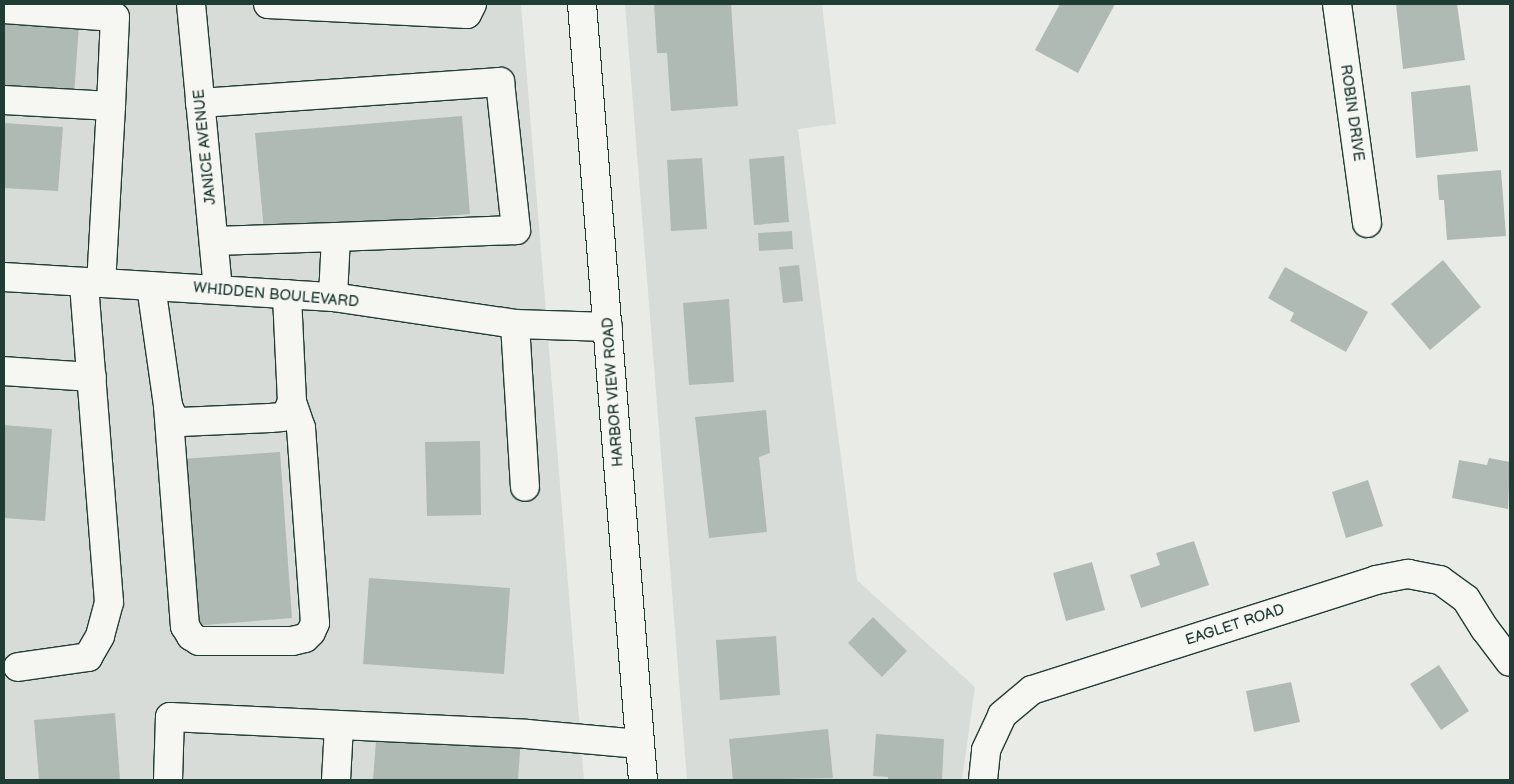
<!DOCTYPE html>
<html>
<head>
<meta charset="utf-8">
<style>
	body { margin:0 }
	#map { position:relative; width:1514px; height:784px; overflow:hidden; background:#e9ebe7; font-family:"Balsamiq Sans",sans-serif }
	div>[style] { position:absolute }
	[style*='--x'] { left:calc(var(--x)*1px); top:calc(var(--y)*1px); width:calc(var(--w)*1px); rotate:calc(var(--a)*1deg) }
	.built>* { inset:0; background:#d8dcd8 }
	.building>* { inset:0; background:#b0bab5 }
	.roads { filter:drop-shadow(1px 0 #1f3d34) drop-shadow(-1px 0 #1f3d34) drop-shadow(0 1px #1f3d34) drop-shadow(0 -1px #1f3d34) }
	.minor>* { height:28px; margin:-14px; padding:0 14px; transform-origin:14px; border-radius:14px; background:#f6f6f2 }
	.major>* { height:28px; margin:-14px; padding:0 14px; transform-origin:14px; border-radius:14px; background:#f6f6f2 }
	span { translate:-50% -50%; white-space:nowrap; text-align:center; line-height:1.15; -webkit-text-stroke:4px #f6f6f2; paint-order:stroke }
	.street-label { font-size:15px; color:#1f3d34 }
	.frame { position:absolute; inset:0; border:5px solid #1f3d34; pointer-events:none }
</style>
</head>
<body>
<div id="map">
	<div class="built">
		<div style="clip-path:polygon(4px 4px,521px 4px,584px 780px,4px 780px)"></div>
		<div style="clip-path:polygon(625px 4px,822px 4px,836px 124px,798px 129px,857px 580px,975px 687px,962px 780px,687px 780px)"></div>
	</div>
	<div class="building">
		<div style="clip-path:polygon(654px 4px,731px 4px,738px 106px,671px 111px,667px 53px,657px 53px)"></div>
		<div style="clip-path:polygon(1060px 4px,1115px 4px,1078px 73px,1035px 50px)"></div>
		<div style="clip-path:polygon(1396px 4px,1457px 4px,1465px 60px,1403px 69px)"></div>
		<div style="clip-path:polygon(4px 20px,79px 25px,74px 95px,4px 90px)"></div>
		<div style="clip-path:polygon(1470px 85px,1478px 151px,1416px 158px,1411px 92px)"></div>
		<div style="clip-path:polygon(462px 116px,470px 214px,264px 231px,255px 133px)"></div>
		<div style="clip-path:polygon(4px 123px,63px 127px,58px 191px,4px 188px)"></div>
		<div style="clip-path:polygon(784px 156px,789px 222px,754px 225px,749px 159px)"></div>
		<div style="clip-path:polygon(702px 158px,707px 229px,671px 231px,667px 160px)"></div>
		<div style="clip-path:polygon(1501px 170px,1506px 236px,1447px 240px,1444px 200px,1439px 200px,1437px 175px)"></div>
		<div style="clip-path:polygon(792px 231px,793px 249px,759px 251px,758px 233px)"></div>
		<div style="clip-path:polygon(1443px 260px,1481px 307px,1430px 350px,1391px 304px)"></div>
		<div style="clip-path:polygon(799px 265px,803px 301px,783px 303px,779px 267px)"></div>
		<div style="clip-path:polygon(1285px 267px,1368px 312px,1346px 352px,1290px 321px,1294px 313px,1268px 298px)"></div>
		<div style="clip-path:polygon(729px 299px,734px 382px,689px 385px,683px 303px)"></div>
		<div style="clip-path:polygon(766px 410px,770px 453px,759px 457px,767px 532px,709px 538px,695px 417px)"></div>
		<div style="clip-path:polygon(4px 425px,52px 429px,45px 521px,4px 518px)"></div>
		<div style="clip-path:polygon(480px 441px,481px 515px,427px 516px,425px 442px)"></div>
		<div style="clip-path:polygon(280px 452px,292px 618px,193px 626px,181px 459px)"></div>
		<div style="clip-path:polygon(1489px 458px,1510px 462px,1508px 509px,1452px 498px,1459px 460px,1487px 465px)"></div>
		<div style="clip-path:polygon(1368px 480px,1383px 526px,1346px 538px,1332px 492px)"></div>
		<div style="clip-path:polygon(1194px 541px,1209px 585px,1141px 608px,1130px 575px,1160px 565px,1156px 553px)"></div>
		<div style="clip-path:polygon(1092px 562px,1105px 610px,1066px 621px,1053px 573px)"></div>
		<div style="clip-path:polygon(369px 578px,510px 588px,504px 674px,363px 664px)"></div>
		<div style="clip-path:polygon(873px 617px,907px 651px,882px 677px,848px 643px)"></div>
		<div style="clip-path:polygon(776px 636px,780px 695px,720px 700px,716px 640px)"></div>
		<div style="clip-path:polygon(1439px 665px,1469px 711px,1441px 730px,1410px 684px)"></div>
		<div style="clip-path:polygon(1291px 682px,1300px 722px,1254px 732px,1246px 691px)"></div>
		<div style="clip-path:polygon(115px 713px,120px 780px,39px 780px,34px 720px)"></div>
		<div style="clip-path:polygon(377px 727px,521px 738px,518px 780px,373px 780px)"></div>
		<div style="clip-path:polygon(828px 729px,833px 778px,733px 780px,729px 739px)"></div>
		<div style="clip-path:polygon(876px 734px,944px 739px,942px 780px,888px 780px,888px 777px,873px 776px)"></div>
	</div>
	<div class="roads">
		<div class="minor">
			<div style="--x:191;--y:4;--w:287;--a:84.6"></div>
			<div style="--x:268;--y:4;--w:199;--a:2.9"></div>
			<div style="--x:467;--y:14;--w:11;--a:-63"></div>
			<div style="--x:1337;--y:4;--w:221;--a:82.2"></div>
			<div style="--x:4;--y:9;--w:111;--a:4.1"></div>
			<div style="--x:115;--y:17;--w:89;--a:92.6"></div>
			<div style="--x:4;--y:100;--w:107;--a:3.2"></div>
			<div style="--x:111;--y:106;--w:177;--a:93.2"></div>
			<div style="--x:200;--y:103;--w:301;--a:-4"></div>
			<div style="--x:500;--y:82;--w:149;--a:83.8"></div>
			<div style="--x:516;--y:230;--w:180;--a:177.8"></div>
			<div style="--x:336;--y:237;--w:60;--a:92.9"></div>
			<div style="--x:214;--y:241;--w:122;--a:-1.9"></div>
			<div style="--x:4;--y:277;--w:330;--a:3.5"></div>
			<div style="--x:333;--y:297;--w:184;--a:8.4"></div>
			<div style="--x:515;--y:324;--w:93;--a:1.8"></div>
			<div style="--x:151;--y:286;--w:121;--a:81.9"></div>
			<div style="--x:168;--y:406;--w:12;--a:66"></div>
			<div style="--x:173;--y:417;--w:9;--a:36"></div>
			<div style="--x:180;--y:422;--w:90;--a:-2.5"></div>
			<div style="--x:270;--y:418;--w:12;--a:-5"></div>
			<div style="--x:282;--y:417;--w:6;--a:-39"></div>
			<div style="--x:287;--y:413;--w:12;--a:-66"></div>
			<div style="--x:292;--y:402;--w:108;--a:-92.7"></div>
			<div style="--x:515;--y:324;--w:163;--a:86.5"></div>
			<div style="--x:4;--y:371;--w:88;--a:3.9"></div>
			<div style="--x:168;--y:406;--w:221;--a:85.6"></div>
			<div style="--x:185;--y:626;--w:12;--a:59"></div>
			<div style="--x:191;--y:636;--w:9;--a:32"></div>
			<div style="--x:199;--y:641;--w:93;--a:0"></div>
			<div style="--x:292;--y:641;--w:13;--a:-13"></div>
			<div style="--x:305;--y:638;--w:8;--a:-45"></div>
			<div style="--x:311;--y:632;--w:10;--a:-66"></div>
			<div style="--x:315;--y:623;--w:196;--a:-94.1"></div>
			<div style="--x:301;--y:428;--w:28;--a:-109"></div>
			<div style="--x:18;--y:667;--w:71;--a:-8.1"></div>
			<div style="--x:88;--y:657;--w:24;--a:-60"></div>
			<div style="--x:100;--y:636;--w:35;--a:-75"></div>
			<div style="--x:109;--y:602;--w:321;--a:-94.5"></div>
			<div style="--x:168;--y:780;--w:63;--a:-88.2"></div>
			<div style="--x:170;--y:717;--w:357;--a:2.7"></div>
			<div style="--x:527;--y:734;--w:113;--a:5.1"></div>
			<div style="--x:336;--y:780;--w:54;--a:-86.8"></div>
			<div style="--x:983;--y:780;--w:30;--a:-84"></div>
			<div style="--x:986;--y:750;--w:38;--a:-65"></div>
			<div style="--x:1002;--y:715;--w:39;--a:-40"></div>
			<div style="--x:1032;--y:690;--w:361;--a:-17.7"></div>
			<div style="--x:1376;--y:580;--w:33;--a:-11"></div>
			<div style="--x:1408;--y:574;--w:33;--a:11"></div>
			<div style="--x:1440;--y:580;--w:32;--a:36"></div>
			<div style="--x:1466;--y:599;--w:36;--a:58"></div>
			<div style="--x:1485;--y:629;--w:41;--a:52.9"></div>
		</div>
		<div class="major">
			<div style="--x:582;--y:4;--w:778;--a:85.51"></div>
		</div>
	</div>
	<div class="street-label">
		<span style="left:1352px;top:113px;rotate:82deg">ROBIN DRIVE</span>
		<span style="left:205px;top:147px;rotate:-96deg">JANICE AVENUE</span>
		<span style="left:276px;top:295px;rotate:5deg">WHIDDEN BOULEVARD</span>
		<span style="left:613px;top:392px;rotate:-94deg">HARBOR VIEW ROAD</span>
		<span style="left:1235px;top:625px;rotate:-18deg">EAGLET ROAD</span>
	</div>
	<div class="frame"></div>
</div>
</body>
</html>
